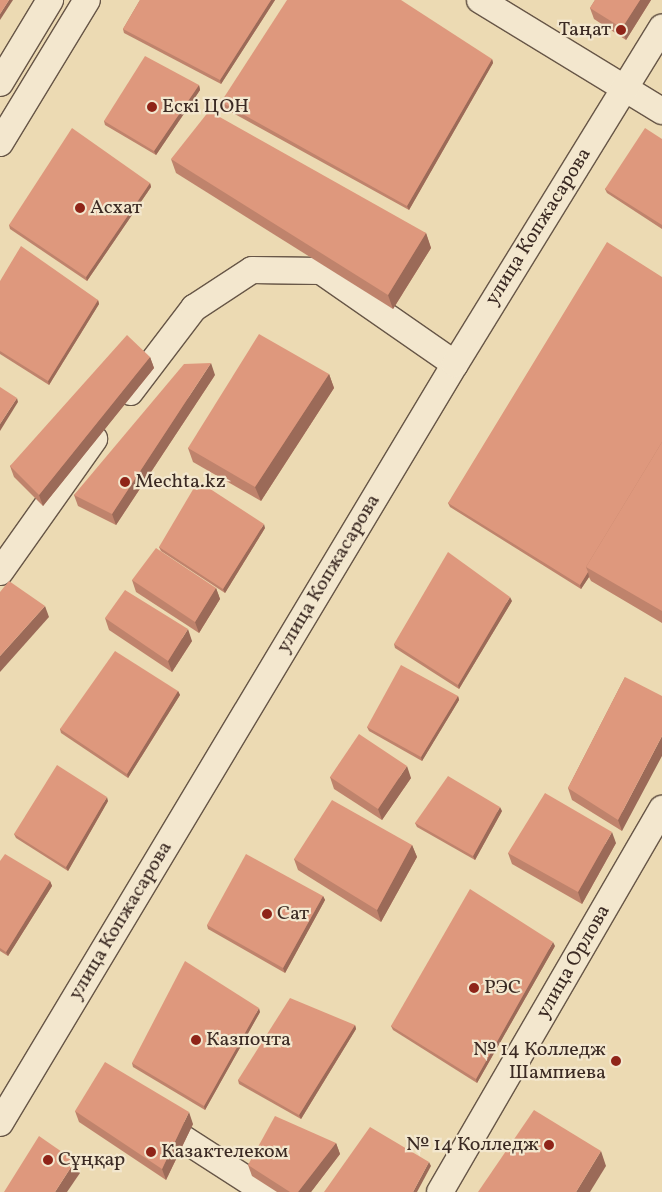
<!DOCTYPE html>
<html>
<head>
<meta charset="utf-8">
<style>
	body { margin:0 }
	#map { position:relative; width:662px; height:1192px; overflow:hidden; background:#ecdab3; font-family:Vollkorn,serif }
	div>[style] { position:absolute }
	[style*='--x'] { left:calc(var(--x)*1px); top:calc(var(--y)*1px); width:calc(var(--w)*1px); rotate:calc(var(--a)*1deg) }
	.roads { filter:drop-shadow(1px 0 #675647) drop-shadow(-1px 0 #675647) drop-shadow(0 1px #675647) drop-shadow(0 -1px #675647) }
	.minor>* { height:26px; margin:-13px; padding:0 13px; transform-origin:13px; border-radius:13px; background:#f3e7ce }
	.wall>* { inset:0; background:#bf836c }
	.shaded-wall>* { inset:0; background:#9b6a58 }
	.building>* { inset:0; background:#de987d }
	.dots>* { width:14px; height:14px; translate:-50% -50%; box-sizing:border-box; border:2px solid #f3e7ce; border-radius:50% }
	span { translate:-50% -50%; white-space:nowrap; text-align:center; line-height:1.15; -webkit-text-stroke:4.5px #f3e7ce; paint-order:stroke }
	.poi-label { font-size:20px; color:#3b2a23 }
	.right { translate:-100% -50%; text-align:right }
	.left { translate:0 -50%; text-align:left }
	.street-label { font-size:20px; color:#3b2a23 }
</style>
</head>
<body>
<div id="map">
	<div class="roads">
		<div class="minor">
			<div style="--x:480;--y:0;--w:213;--a:31.4"></div>
			<div style="--x:0;--y:83;--w:97;--a:-58.9"></div>
			<div style="--x:0;--y:143;--w:167;--a:-58.7"></div>
			<div style="--x:130;--y:392;--w:106;--a:-52.7"></div>
			<div style="--x:194;--y:308;--w:69;--a:-33.2"></div>
			<div style="--x:252;--y:270;--w:69;--a:0.8"></div>
			<div style="--x:321;--y:271;--w:163;--a:34.8"></div>
			<div style="--x:0;--y:572;--w:163;--a:-54.7"></div>
			<div style="--x:0;--y:1123;--w:885;--a:-59.06"></div>
			<div style="--x:455;--y:364;--w:395;--a:-58.4"></div>
			<div style="--x:176;--y:1134;--w:107;--a:32.8"></div>
			<div style="--x:440;--y:1192;--w:443;--a:-59.9"></div>
		</div>
	</div>
	<div class="wall">
		<div style="clip-path:polygon(140px 0,275px 0,221px 84px,124px 33px,123px 29px)"></div>
		<div style="clip-path:polygon(595px 0,651px 0,626px 40px,594px 19px,590px 8px)"></div>
		<div style="clip-path:polygon(492px 59px,493px 63px,409px 210px,222px 107px,221px 102px)"></div>
		<div style="clip-path:polygon(199px 85px,200px 90px,156px 155px,105px 125px,104px 121px)"></div>
		<div style="clip-path:polygon(662px 139px,662px 229px,607px 193px,605px 189px)"></div>
		<div style="clip-path:polygon(171px 159px,426px 233px,431px 248px,393px 309px,176px 173px)"></div>
		<div style="clip-path:polygon(150px 183px,151px 187px,87px 281px,10px 229px,9px 225px)"></div>
		<div style="clip-path:polygon(662px 277px,662px 623px,591px 581px,589px 577px,581px 589px,450px 507px,448px 503px)"></div>
		<div style="clip-path:polygon(0 281px,98px 300px,99px 304px,49px 385px,0 354px)"></div>
		<div style="clip-path:polygon(150px 357px,154px 368px,43px 506px,14px 477px,10px 466px)"></div>
		<div style="clip-path:polygon(329px 374px,334px 388px,261px 501px,193px 462px,188px 448px)"></div>
		<div style="clip-path:polygon(215px 375px,116px 525px,78px 506px,74px 495px)"></div>
		<div style="clip-path:polygon(265px 528px,225px 593px,161px 551px,159px 547px)"></div>
		<div style="clip-path:polygon(132px 580px,216px 588px,220px 599px,199px 633px,136px 592px)"></div>
		<div style="clip-path:polygon(512px 601px,459px 689px,395px 648px,394px 644px)"></div>
		<div style="clip-path:polygon(105px 618px,192px 641px,172px 672px,109px 630px)"></div>
		<div style="clip-path:polygon(625px 677px,622px 831px,572px 800px,568px 788px)"></div>
		<div style="clip-path:polygon(178px 691px,180px 695px,128px 778px,61px 733px,60px 729px)"></div>
		<div style="clip-path:polygon(458px 696px,459px 700px,422px 761px,369px 731px,367px 727px)"></div>
		<div style="clip-path:polygon(330px 777px,411px 778px,382px 820px,334px 789px)"></div>
		<div style="clip-path:polygon(108px 801px,68px 871px,16px 838px,14px 834px)"></div>
		<div style="clip-path:polygon(502px 811px,475px 860px,417px 827px,415px 823px)"></div>
		<div style="clip-path:polygon(616px 843px,582px 904px,512px 864px,508px 853px)"></div>
		<div style="clip-path:polygon(412px 845px,417px 857px,381px 922px,298px 870px,294px 859px)"></div>
		<div style="clip-path:polygon(0 861px,50px 881px,52px 886px,8px 956px,0 951px)"></div>
		<div style="clip-path:polygon(323px 896px,325px 900px,285px 973px,208px 929px,207px 925px)"></div>
		<div style="clip-path:polygon(555px 946px,477px 1083px,393px 1030px,391px 1026px)"></div>
		<div style="clip-path:polygon(260px 1012px,205px 1110px,133px 1067px,132px 1063px)"></div>
		<div style="clip-path:polygon(355px 1025px,356px 1029px,301px 1119px,239px 1084px,238px 1080px)"></div>
		<div style="clip-path:polygon(75px 1111px,193px 1124px,166px 1180px,79px 1122px)"></div>
		<div style="clip-path:polygon(336px 1143px,340px 1154px,311px 1192px,277px 1192px,252px 1176px,248px 1165px)"></div>
	</div>
	<div class="shaded-wall">
		<div style="clip-path:polygon(9px 0,13px 0,0 20px,0 14px)"></div>
		<div style="clip-path:polygon(271px 0,275px 0,221px 84px,220px 80px)"></div>
		<div style="clip-path:polygon(640px 0,651px 0,626px 40px,622px 28px)"></div>
		<div style="clip-path:polygon(492px 59px,493px 63px,409px 210px,407px 206px)"></div>
		<div style="clip-path:polygon(199px 85px,200px 90px,156px 155px,154px 151px)"></div>
		<div style="clip-path:polygon(150px 183px,151px 187px,87px 281px,86px 277px)"></div>
		<div style="clip-path:polygon(426px 233px,431px 248px,393px 309px,388px 295px)"></div>
		<div style="clip-path:polygon(98px 300px,99px 304px,49px 385px,48px 381px)"></div>
		<div style="clip-path:polygon(150px 357px,154px 368px,43px 506px,39px 495px)"></div>
		<div style="clip-path:polygon(211px 363px,215px 375px,116px 525px,112px 514px)"></div>
		<div style="clip-path:polygon(329px 374px,334px 388px,261px 501px,255px 487px)"></div>
		<div style="clip-path:polygon(17px 398px,18px 402px,0 431px,0 424px)"></div>
		<div style="clip-path:polygon(264px 524px,265px 528px,225px 593px,223px 589px)"></div>
		<div style="clip-path:polygon(588px 572px,589px 577px,581px 589px,580px 585px)"></div>
		<div style="clip-path:polygon(216px 588px,220px 599px,199px 633px,195px 622px)"></div>
		<div style="clip-path:polygon(510px 597px,512px 601px,459px 689px,458px 685px)"></div>
		<div style="clip-path:polygon(45px 606px,49px 617px,0 672px,0 656px)"></div>
		<div style="clip-path:polygon(188px 629px,192px 641px,172px 672px,168px 661px)"></div>
		<div style="clip-path:polygon(178px 691px,180px 695px,128px 778px,127px 774px)"></div>
		<div style="clip-path:polygon(458px 696px,459px 700px,422px 761px,421px 757px)"></div>
		<div style="clip-path:polygon(662px 736px,662px 756px,622px 831px,618px 820px)"></div>
		<div style="clip-path:polygon(407px 766px,411px 778px,382px 820px,378px 809px)"></div>
		<div style="clip-path:polygon(107px 797px,108px 801px,68px 871px,66px 867px)"></div>
		<div style="clip-path:polygon(500px 807px,502px 811px,475px 860px,473px 856px)"></div>
		<div style="clip-path:polygon(612px 832px,616px 843px,582px 904px,578px 892px)"></div>
		<div style="clip-path:polygon(412px 845px,417px 857px,381px 922px,377px 910px)"></div>
		<div style="clip-path:polygon(50px 881px,52px 886px,8px 956px,6px 952px)"></div>
		<div style="clip-path:polygon(323px 896px,325px 900px,285px 973px,283px 968px)"></div>
		<div style="clip-path:polygon(553px 942px,555px 946px,477px 1083px,476px 1079px)"></div>
		<div style="clip-path:polygon(259px 1008px,260px 1012px,205px 1110px,204px 1106px)"></div>
		<div style="clip-path:polygon(355px 1025px,356px 1029px,301px 1119px,299px 1115px)"></div>
		<div style="clip-path:polygon(189px 1112px,193px 1124px,166px 1180px,162px 1169px)"></div>
		<div style="clip-path:polygon(336px 1143px,340px 1154px,311px 1192px,298px 1192px)"></div>
		<div style="clip-path:polygon(601px 1151px,606px 1166px,590px 1192px,576px 1192px)"></div>
		<div style="clip-path:polygon(75px 1161px,80px 1173px,67px 1192px,55px 1192px)"></div>
		<div style="clip-path:polygon(429px 1162px,431px 1166px,417px 1192px,413px 1192px)"></div>
	</div>
	<div class="building">
		<div style="clip-path:polygon(0 0,9px 0,0 14px)"></div>
		<div style="clip-path:polygon(140px 0,271px 0,220px 80px,123px 29px)"></div>
		<div style="clip-path:polygon(287px 0,401px 0,492px 59px,407px 206px,221px 102px)"></div>
		<div style="clip-path:polygon(595px 0,640px 0,622px 28px,590px 8px)"></div>
		<div style="clip-path:polygon(145px 56px,199px 85px,154px 151px,104px 121px)"></div>
		<div style="clip-path:polygon(209px 111px,426px 233px,388px 295px,171px 159px)"></div>
		<div style="clip-path:polygon(72px 128px,150px 183px,86px 277px,9px 225px)"></div>
		<div style="clip-path:polygon(645px 128px,662px 139px,662px 225px,605px 189px)"></div>
		<div style="clip-path:polygon(607px 242px,662px 277px,662px 442px,586px 567px,588px 572px,580px 585px,448px 503px)"></div>
		<div style="clip-path:polygon(21px 246px,98px 300px,48px 381px,0 351px,0 281px)"></div>
		<div style="clip-path:polygon(259px 334px,329px 374px,255px 487px,188px 448px)"></div>
		<div style="clip-path:polygon(127px 335px,150px 357px,39px 495px,10px 466px)"></div>
		<div style="clip-path:polygon(211px 363px,112px 514px,74px 495px,184px 364px)"></div>
		<div style="clip-path:polygon(0 387px,17px 398px,0 424px)"></div>
		<div style="clip-path:polygon(662px 442px,662px 611px,586px 567px)"></div>
		<div style="clip-path:polygon(198px 481px,264px 524px,223px 589px,159px 547px)"></div>
		<div style="clip-path:polygon(156px 548px,216px 588px,195px 622px,132px 580px)"></div>
		<div style="clip-path:polygon(448px 552px,510px 597px,458px 685px,394px 644px)"></div>
		<div style="clip-path:polygon(9px 581px,45px 606px,0 656px,0 592px)"></div>
		<div style="clip-path:polygon(125px 590px,188px 629px,168px 661px,105px 618px)"></div>
		<div style="clip-path:polygon(115px 651px,178px 691px,127px 774px,60px 729px)"></div>
		<div style="clip-path:polygon(401px 665px,458px 696px,421px 757px,367px 727px)"></div>
		<div style="clip-path:polygon(625px 677px,662px 696px,662px 736px,618px 820px,568px 788px)"></div>
		<div style="clip-path:polygon(359px 734px,407px 766px,378px 809px,330px 777px)"></div>
		<div style="clip-path:polygon(57px 765px,107px 797px,66px 867px,14px 834px)"></div>
		<div style="clip-path:polygon(448px 776px,500px 807px,473px 856px,415px 823px)"></div>
		<div style="clip-path:polygon(545px 793px,612px 832px,578px 892px,508px 853px)"></div>
		<div style="clip-path:polygon(332px 800px,412px 845px,377px 910px,294px 859px)"></div>
		<div style="clip-path:polygon(5px 854px,50px 881px,6px 952px,0 948px,0 861px)"></div>
		<div style="clip-path:polygon(246px 854px,323px 896px,283px 968px,207px 925px)"></div>
		<div style="clip-path:polygon(470px 889px,553px 942px,476px 1079px,391px 1026px)"></div>
		<div style="clip-path:polygon(185px 961px,259px 1008px,204px 1106px,132px 1063px)"></div>
		<div style="clip-path:polygon(290px 998px,355px 1025px,299px 1115px,238px 1080px)"></div>
		<div style="clip-path:polygon(105px 1062px,189px 1112px,162px 1169px,75px 1111px)"></div>
		<div style="clip-path:polygon(534px 1110px,601px 1151px,576px 1192px,478px 1192px)"></div>
		<div style="clip-path:polygon(275px 1116px,336px 1143px,298px 1192px,290px 1192px,248px 1165px)"></div>
		<div style="clip-path:polygon(370px 1127px,429px 1162px,413px 1192px,324px 1192px)"></div>
		<div style="clip-path:polygon(39px 1136px,75px 1161px,55px 1192px,4px 1192px)"></div>
	</div>
	<div class="dots">
		<div style="left:621px;top:30px;background:#8f2418"></div>
		<div style="left:152px;top:107px;background:#8f2418"></div>
		<div style="left:80px;top:208px;background:#8f2418"></div>
		<div style="left:125px;top:482px;background:#8f2418"></div>
		<div style="left:267px;top:914px;background:#8f2418"></div>
		<div style="left:474px;top:988px;background:#8f2418"></div>
		<div style="left:196px;top:1040px;background:#8f2418"></div>
		<div style="left:616px;top:1061px;background:#8f2418"></div>
		<div style="left:549px;top:1145px;background:#8f2418"></div>
		<div style="left:151px;top:1152px;background:#8f2418"></div>
		<div style="left:48px;top:1160px;background:#8f2418"></div>
	</div>
	<div class="poi-label">
		<span class="right" style="left:611px;top:30px">Таңат</span>
		<span class="left" style="left:162px;top:107px">Ескі ЦОН</span>
		<span class="left" style="left:90px;top:208px">Асхат</span>
		<span class="left" style="left:135px;top:482px">Mechta.kz</span>
		<span class="left" style="left:277px;top:914px">Сат</span>
		<span class="left" style="left:484px;top:988px">РЭС</span>
		<span class="left" style="left:206px;top:1040px">Казпочта</span>
		<span class="right" style="left:606px;top:1062px">№ 14 Колледж<br>Шампиева</span>
		<span class="right" style="left:539px;top:1145px">№ 14 Колледж</span>
		<span class="left" style="left:161px;top:1152px">Казактелеком</span>
		<span class="left" style="left:58px;top:1160px">Сұңқар</span>
	</div>
	<div class="street-label">
		<span style="left:539px;top:227px;rotate:-58deg">улица Копжасарова</span>
		<span style="left:329px;top:574px;rotate:-59deg">улица Копжасарова</span>
		<span style="left:121px;top:921px;rotate:-59deg">улица Копжасарова</span>
		<span style="left:574px;top:962px;rotate:-60deg">улица Орлова</span>
	</div>
</div>
</body>
</html>
